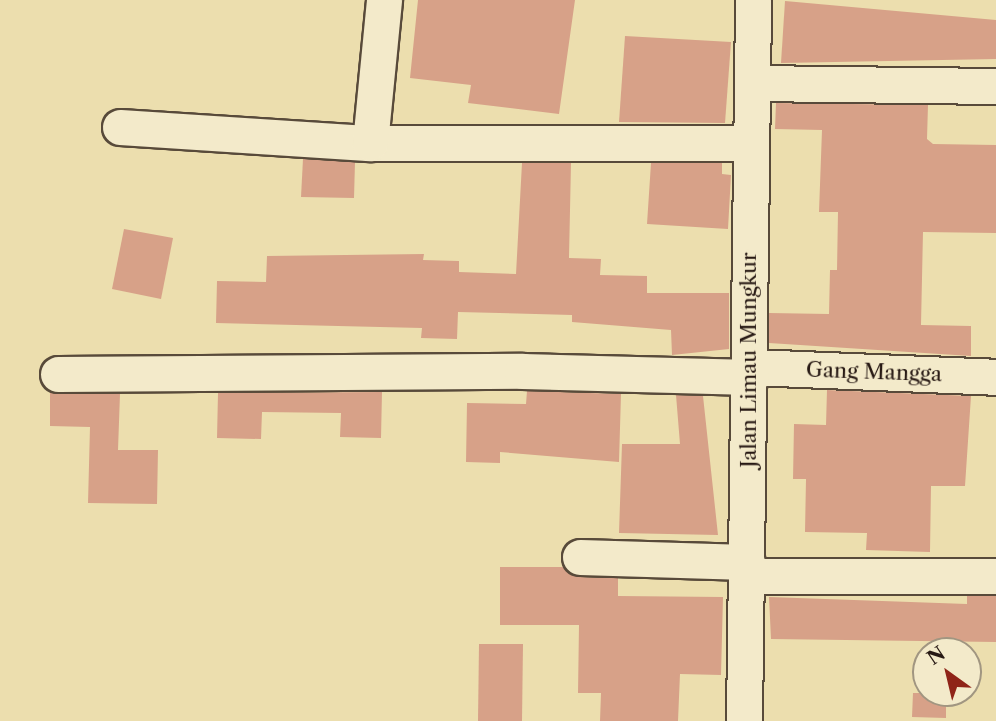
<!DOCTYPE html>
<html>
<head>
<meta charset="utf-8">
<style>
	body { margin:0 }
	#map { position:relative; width:996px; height:721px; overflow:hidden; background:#ecdeae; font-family:"Libre Caslon Text",serif }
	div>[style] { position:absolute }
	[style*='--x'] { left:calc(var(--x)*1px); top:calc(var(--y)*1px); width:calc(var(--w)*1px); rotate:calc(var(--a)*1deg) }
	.building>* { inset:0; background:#d7a188 }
	.roads { filter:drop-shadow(2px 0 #584a3a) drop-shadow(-2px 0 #584a3a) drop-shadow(0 2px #584a3a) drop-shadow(0 -2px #584a3a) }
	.minor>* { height:35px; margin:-17.5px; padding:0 17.5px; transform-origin:17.5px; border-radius:17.5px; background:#f3eaca }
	span { translate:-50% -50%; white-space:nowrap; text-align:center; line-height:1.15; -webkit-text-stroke:5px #f3eaca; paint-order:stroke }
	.street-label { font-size:21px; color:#271914 }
	.north { position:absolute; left:912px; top:637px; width:70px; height:70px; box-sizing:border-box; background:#f3eaca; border:2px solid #a19681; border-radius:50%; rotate:326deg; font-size:19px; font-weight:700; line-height:28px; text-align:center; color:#271914 }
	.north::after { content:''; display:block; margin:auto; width:24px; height:32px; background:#8f2418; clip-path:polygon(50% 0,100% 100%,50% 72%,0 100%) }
</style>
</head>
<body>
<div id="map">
	<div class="building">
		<div style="clip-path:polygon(418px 0,575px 0,559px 114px,468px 103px,471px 85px,410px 78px)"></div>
		<div style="clip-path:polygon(785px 1px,996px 20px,996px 59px,781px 63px)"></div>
		<div style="clip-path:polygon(625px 36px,731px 42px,725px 123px,619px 122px)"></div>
		<div style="clip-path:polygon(776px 103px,928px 105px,927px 139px,933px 144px,996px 145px,996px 233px,923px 232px,921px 325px,971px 326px,971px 356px,769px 343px,769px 313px,829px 314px,830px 270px,837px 270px,838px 212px,819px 212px,822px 130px,775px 129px)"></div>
		<div style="clip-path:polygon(303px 159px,355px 162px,354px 198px,301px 197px)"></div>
		<div style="clip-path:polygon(522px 163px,571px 163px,569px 258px,601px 259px,600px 275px,647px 276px,647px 293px,729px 293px,729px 349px,672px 355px,671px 330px,572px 322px,572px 315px,458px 312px,457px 339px,421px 338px,422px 328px,216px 323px,217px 281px,266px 282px,267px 256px,424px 254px,423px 260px,459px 261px,459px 272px,516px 274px)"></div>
		<div style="clip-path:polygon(651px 163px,722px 163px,722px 174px,731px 175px,728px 229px,647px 224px)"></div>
		<div style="clip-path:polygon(124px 229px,173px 238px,161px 299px,112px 289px)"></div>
		<div style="clip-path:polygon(827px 390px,971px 396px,965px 486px,931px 486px,930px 552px,866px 550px,867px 533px,805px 532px,806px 479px,793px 479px,794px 424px,826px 425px)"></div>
		<div style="clip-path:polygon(527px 391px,621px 394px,619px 462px,500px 452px,500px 463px,466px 462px,467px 403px,526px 404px)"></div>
		<div style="clip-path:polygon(50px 392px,120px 394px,118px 450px,158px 450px,157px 504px,88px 503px,90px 427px,50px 426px)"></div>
		<div style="clip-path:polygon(382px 392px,381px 438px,340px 437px,341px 413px,262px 412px,261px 439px,217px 438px,218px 393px)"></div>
		<div style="clip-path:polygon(676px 395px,703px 396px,718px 535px,619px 533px,622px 444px,680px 444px)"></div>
		<div style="clip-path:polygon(500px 567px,563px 567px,579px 577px,618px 578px,618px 596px,723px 597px,721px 675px,680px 674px,678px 721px,600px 721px,601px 693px,578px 693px,579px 625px,500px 625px)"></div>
		<div style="clip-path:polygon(967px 596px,996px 596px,996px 642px,771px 639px,769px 597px,967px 604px)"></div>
		<div style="clip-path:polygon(479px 644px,523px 644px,522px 721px,478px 721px)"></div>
		<div style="clip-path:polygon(913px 693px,946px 693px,946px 718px,912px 717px)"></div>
	</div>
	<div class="roads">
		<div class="minor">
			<div style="--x:752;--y:83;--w:244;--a:0.7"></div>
			<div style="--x:120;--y:127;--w:251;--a:3.7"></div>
			<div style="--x:370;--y:143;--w:378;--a:0"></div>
			<div style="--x:370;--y:143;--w:144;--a:-84.4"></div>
			<div style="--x:751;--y:367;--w:245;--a:2.3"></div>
			<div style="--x:58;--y:374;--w:464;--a:-0.4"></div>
			<div style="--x:522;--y:371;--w:229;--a:1.5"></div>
			<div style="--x:580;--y:557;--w:167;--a:1.7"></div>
			<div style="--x:748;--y:576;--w:248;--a:0"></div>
			<div style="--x:744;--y:721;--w:721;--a:-89.28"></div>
		</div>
	</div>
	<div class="street-label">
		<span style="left:749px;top:360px;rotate:-90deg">Jalan Limau Mungkur</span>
		<span style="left:874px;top:372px;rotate:2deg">Gang Mangga</span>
	</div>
	<div class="north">N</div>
</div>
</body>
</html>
